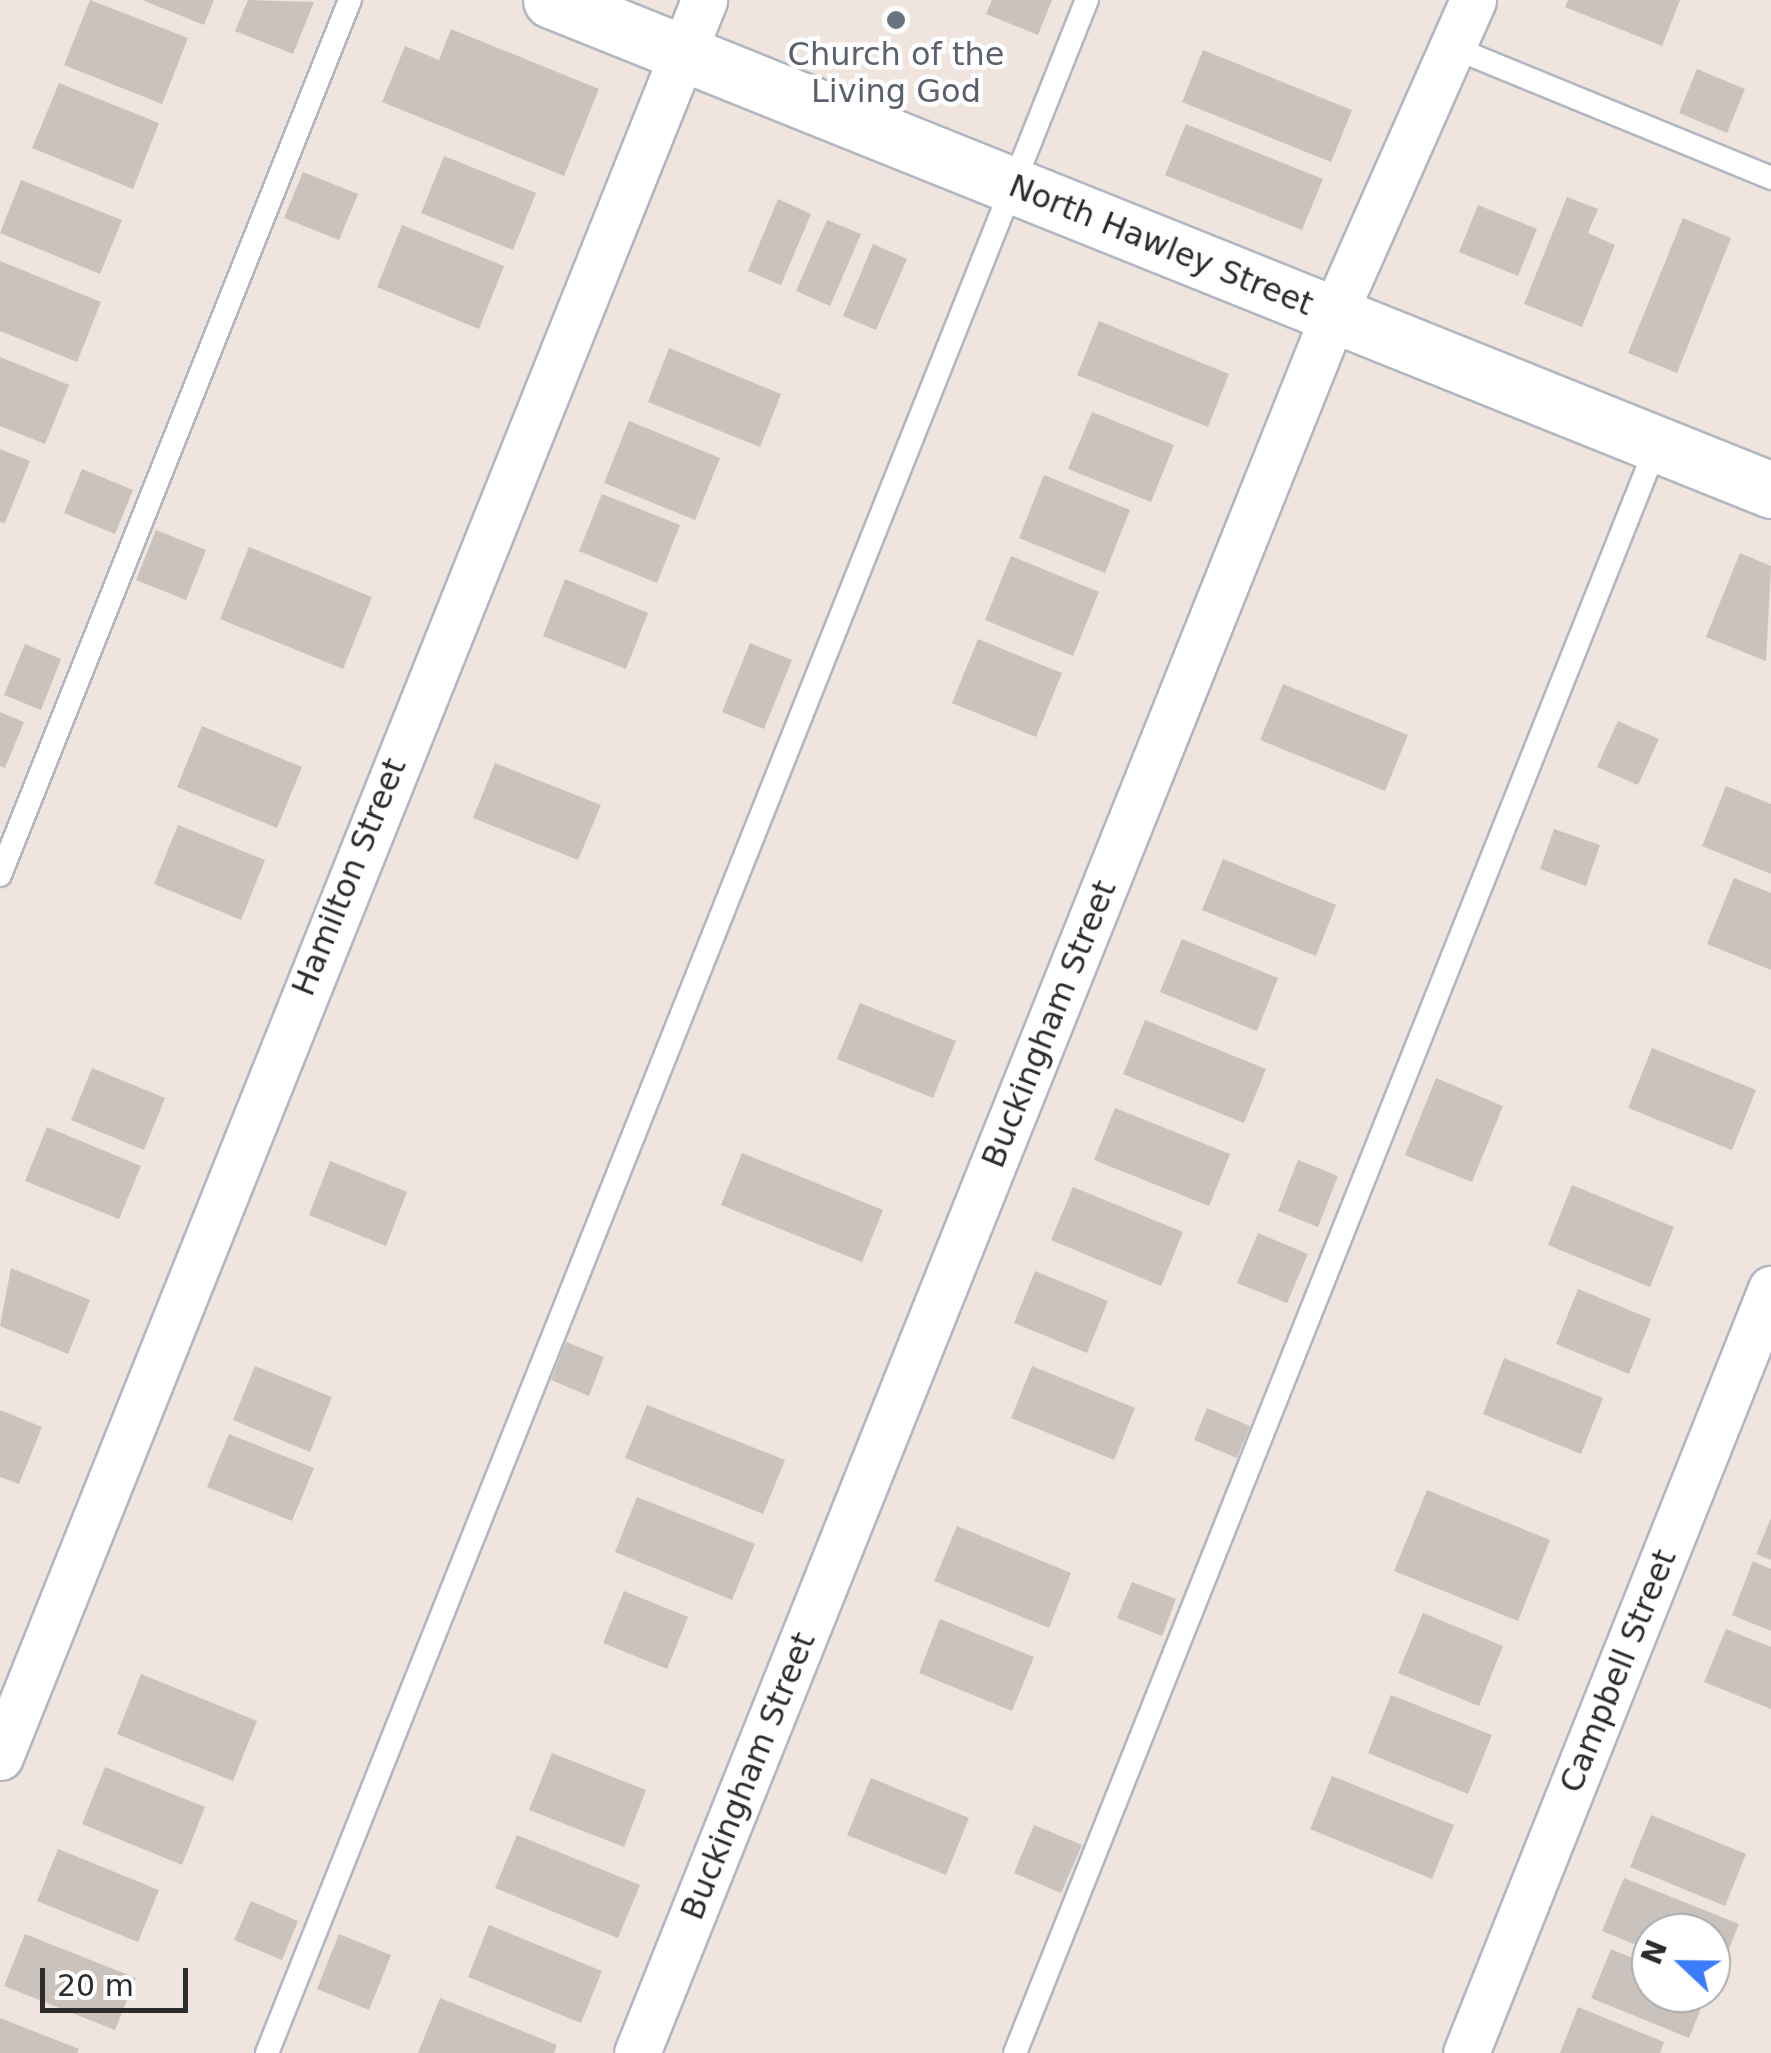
<!DOCTYPE html>
<html>
<head>
<meta charset="utf-8">
<style>
	body { margin:0 }
	#map { position:relative; width:1771px; height:2053px; overflow:hidden; background:#efe5de; font-family:"DejaVu Sans",sans-serif }
	div>[style] { position:absolute }
	[style*='--x'] { left:calc(var(--x)*1px); top:calc(var(--y)*1px); width:calc(var(--w)*1px); rotate:calc(var(--a)*1deg) }
	.building>* { inset:0; background:#cac2bd }
	.roads { filter:drop-shadow(2px 0 #b2b6c1) drop-shadow(-2px 0 #b2b6c1) drop-shadow(0 2px #b2b6c1) drop-shadow(0 -2px #b2b6c1) }
	.lane>* { height:22px; margin:-11px; padding:0 11px; transform-origin:11px; border-radius:11px; background:#fff }
	.street>* { height:45px; margin:-22.5px; padding:0 22.5px; transform-origin:22.5px; border-radius:22.5px; background:#fff }
	.secondary>* { height:55px; margin:-27.5px; padding:0 27.5px; transform-origin:27.5px; border-radius:27.5px; background:#fff }
	.dots>* { width:28px; height:28px; translate:-50% -50%; box-sizing:border-box; border:5px solid #fff; border-radius:50% }
	span { translate:-50% -50%; white-space:nowrap; text-align:center; line-height:1.15; -webkit-text-stroke:9px #fff; paint-order:stroke }
	.worship-label { font-size:32px; color:#5b616d }
	.street-label { font-size:32px; color:#2c2c2c }
	.north { position:absolute; left:1631px; top:1913px; width:100px; height:100px; box-sizing:border-box; background:#fff; border:2px solid #ababab; border-radius:50%; rotate:292deg; font-size:28px; font-weight:700; line-height:40px; text-align:center; color:#2c2c2c }
	.north::after { content:''; display:block; margin:auto; width:35px; height:45px; background:#3b7cff; clip-path:polygon(50% 0,100% 100%,50% 72%,0 100%) }
	.scale { position:absolute; left:40px; top:1968px; width:148px; height:45px; box-sizing:border-box; border:5px solid #2c2c2c; border-top:0; padding-left:12px; font-size:30px; line-height:35px; white-space:nowrap; color:#2c2c2c; -webkit-text-stroke:8px #fff; paint-order:stroke }
</style>
</head>
<body>
<div id="map">
	<div class="building">
		<div style="clip-path:polygon(90px 0,188px 38px,162px 104px,64px 65px)"></div>
		<div style="clip-path:polygon(142px 0,214px 0,204px 25px)"></div>
		<div style="clip-path:polygon(248px 0,314px 2px,293px 54px,235px 31px)"></div>
		<div style="clip-path:polygon(992px 0,1052px 0,1038px 35px,986px 14px)"></div>
		<div style="clip-path:polygon(1568px 0,1680px 0,1662px 46px,1565px 7px)"></div>
		<div style="clip-path:polygon(451px 29px,599px 89px,564px 176px,382px 102px,405px 46px,439px 60px)"></div>
		<div style="clip-path:polygon(1203px 50px,1352px 110px,1331px 162px,1182px 102px)"></div>
		<div style="clip-path:polygon(1697px 69px,1745px 89px,1727px 133px,1679px 113px)"></div>
		<div style="clip-path:polygon(59px 83px,159px 123px,133px 189px,32px 148px)"></div>
		<div style="clip-path:polygon(1186px 124px,1323px 179px,1302px 230px,1165px 175px)"></div>
		<div style="clip-path:polygon(444px 156px,536px 193px,513px 250px,421px 213px)"></div>
		<div style="clip-path:polygon(303px 172px,358px 194px,339px 240px,284px 218px)"></div>
		<div style="clip-path:polygon(21px 180px,122px 220px,100px 274px,0 233px)"></div>
		<div style="clip-path:polygon(1567px 197px,1598px 209px,1588px 233px,1615px 245px,1582px 327px,1524px 304px)"></div>
		<div style="clip-path:polygon(778px 199px,811px 214px,781px 285px,748px 271px)"></div>
		<div style="clip-path:polygon(1478px 205px,1537px 229px,1518px 276px,1459px 252px)"></div>
		<div style="clip-path:polygon(1683px 218px,1731px 238px,1677px 373px,1628px 353px)"></div>
		<div style="clip-path:polygon(827px 220px,861px 234px,830px 306px,796px 291px)"></div>
		<div style="clip-path:polygon(402px 225px,504px 266px,479px 329px,377px 287px)"></div>
		<div style="clip-path:polygon(873px 244px,907px 259px,876px 330px,843px 316px)"></div>
		<div style="clip-path:polygon(0 261px,101px 302px,77px 362px,0 331px)"></div>
		<div style="clip-path:polygon(1099px 321px,1229px 374px,1208px 427px,1077px 375px)"></div>
		<div style="clip-path:polygon(669px 348px,781px 394px,760px 447px,648px 402px)"></div>
		<div style="clip-path:polygon(0 357px,69px 385px,45px 444px,0 426px)"></div>
		<div style="clip-path:polygon(1092px 412px,1174px 445px,1151px 502px,1068px 469px)"></div>
		<div style="clip-path:polygon(629px 421px,720px 458px,695px 520px,604px 483px)"></div>
		<div style="clip-path:polygon(0 449px,30px 461px,5px 523px,0 522px)"></div>
		<div style="clip-path:polygon(82px 469px,133px 490px,115px 534px,64px 513px)"></div>
		<div style="clip-path:polygon(1044px 475px,1130px 510px,1105px 573px,1019px 538px)"></div>
		<div style="clip-path:polygon(602px 494px,680px 525px,657px 583px,579px 551px)"></div>
		<div style="clip-path:polygon(156px 530px,206px 550px,186px 600px,136px 580px)"></div>
		<div style="clip-path:polygon(249px 547px,372px 597px,343px 669px,220px 619px)"></div>
		<div style="clip-path:polygon(1740px 553px,1771px 566px,1766px 661px,1706px 637px)"></div>
		<div style="clip-path:polygon(1011px 556px,1099px 592px,1073px 656px,985px 620px)"></div>
		<div style="clip-path:polygon(565px 579px,648px 613px,626px 669px,543px 636px)"></div>
		<div style="clip-path:polygon(978px 639px,1062px 673px,1036px 737px,952px 703px)"></div>
		<div style="clip-path:polygon(750px 643px,792px 660px,764px 729px,722px 712px)"></div>
		<div style="clip-path:polygon(25px 644px,61px 659px,41px 710px,4px 695px)"></div>
		<div style="clip-path:polygon(1283px 684px,1408px 735px,1385px 791px,1260px 740px)"></div>
		<div style="clip-path:polygon(0 712px,24px 722px,5px 768px,0 766px)"></div>
		<div style="clip-path:polygon(1618px 721px,1659px 739px,1638px 785px,1597px 767px)"></div>
		<div style="clip-path:polygon(202px 726px,302px 767px,277px 828px,177px 787px)"></div>
		<div style="clip-path:polygon(495px 763px,601px 805px,578px 860px,473px 818px)"></div>
		<div style="clip-path:polygon(1726px 786px,1771px 804px,1771px 874px,1702px 846px)"></div>
		<div style="clip-path:polygon(178px 825px,265px 860px,241px 920px,154px 884px)"></div>
		<div style="clip-path:polygon(1554px 829px,1600px 845px,1586px 886px,1540px 869px)"></div>
		<div style="clip-path:polygon(1223px 859px,1336px 905px,1316px 956px,1202px 910px)"></div>
		<div style="clip-path:polygon(1734px 878px,1771px 893px,1771px 970px,1707px 944px)"></div>
		<div style="clip-path:polygon(1182px 939px,1278px 978px,1257px 1031px,1160px 992px)"></div>
		<div style="clip-path:polygon(860px 1003px,956px 1041px,933px 1098px,837px 1059px)"></div>
		<div style="clip-path:polygon(1145px 1020px,1266px 1069px,1244px 1123px,1123px 1074px)"></div>
		<div style="clip-path:polygon(1652px 1048px,1756px 1090px,1732px 1150px,1628px 1108px)"></div>
		<div style="clip-path:polygon(92px 1068px,165px 1098px,144px 1150px,71px 1120px)"></div>
		<div style="clip-path:polygon(1436px 1078px,1503px 1106px,1472px 1182px,1405px 1155px)"></div>
		<div style="clip-path:polygon(1115px 1108px,1230px 1154px,1209px 1206px,1094px 1160px)"></div>
		<div style="clip-path:polygon(47px 1127px,141px 1166px,119px 1219px,25px 1181px)"></div>
		<div style="clip-path:polygon(742px 1153px,883px 1210px,862px 1262px,721px 1205px)"></div>
		<div style="clip-path:polygon(1298px 1160px,1338px 1176px,1318px 1227px,1278px 1211px)"></div>
		<div style="clip-path:polygon(330px 1161px,407px 1192px,386px 1246px,309px 1215px)"></div>
		<div style="clip-path:polygon(1572px 1185px,1674px 1227px,1650px 1287px,1548px 1245px)"></div>
		<div style="clip-path:polygon(1073px 1187px,1183px 1232px,1161px 1286px,1051px 1240px)"></div>
		<div style="clip-path:polygon(1258px 1233px,1308px 1254px,1287px 1303px,1237px 1283px)"></div>
		<div style="clip-path:polygon(11px 1268px,90px 1300px,68px 1354px,0 1326px)"></div>
		<div style="clip-path:polygon(1035px 1271px,1108px 1301px,1087px 1353px,1014px 1323px)"></div>
		<div style="clip-path:polygon(1578px 1289px,1651px 1319px,1629px 1374px,1556px 1344px)"></div>
		<div style="clip-path:polygon(566px 1342px,604px 1357px,589px 1396px,551px 1380px)"></div>
		<div style="clip-path:polygon(1504px 1358px,1603px 1398px,1581px 1454px,1483px 1414px)"></div>
		<div style="clip-path:polygon(255px 1366px,332px 1397px,310px 1452px,233px 1420px)"></div>
		<div style="clip-path:polygon(1032px 1366px,1135px 1408px,1114px 1460px,1011px 1418px)"></div>
		<div style="clip-path:polygon(647px 1405px,785px 1460px,763px 1514px,625px 1458px)"></div>
		<div style="clip-path:polygon(1207px 1408px,1250px 1426px,1237px 1458px,1194px 1440px)"></div>
		<div style="clip-path:polygon(0 1410px,42px 1427px,19px 1484px,0 1477px)"></div>
		<div style="clip-path:polygon(229px 1434px,314px 1468px,292px 1521px,207px 1487px)"></div>
		<div style="clip-path:polygon(1427px 1490px,1550px 1540px,1518px 1621px,1394px 1571px)"></div>
		<div style="clip-path:polygon(637px 1497px,755px 1544px,732px 1600px,615px 1552px)"></div>
		<div style="clip-path:polygon(1771px 1518px,1771px 1560px,1756px 1554px)"></div>
		<div style="clip-path:polygon(957px 1526px,1071px 1573px,1049px 1628px,934px 1581px)"></div>
		<div style="clip-path:polygon(1753px 1561px,1771px 1569px,1771px 1631px,1732px 1615px)"></div>
		<div style="clip-path:polygon(1132px 1582px,1176px 1599px,1162px 1636px,1117px 1618px)"></div>
		<div style="clip-path:polygon(624px 1591px,688px 1617px,667px 1669px,603px 1643px)"></div>
		<div style="clip-path:polygon(1423px 1613px,1503px 1646px,1479px 1706px,1398px 1673px)"></div>
		<div style="clip-path:polygon(940px 1619px,1034px 1657px,1012px 1711px,919px 1673px)"></div>
		<div style="clip-path:polygon(1726px 1629px,1771px 1647px,1771px 1709px,1704px 1682px)"></div>
		<div style="clip-path:polygon(141px 1674px,257px 1721px,233px 1781px,117px 1734px)"></div>
		<div style="clip-path:polygon(1391px 1695px,1492px 1735px,1468px 1794px,1368px 1753px)"></div>
		<div style="clip-path:polygon(552px 1753px,646px 1790px,624px 1847px,529px 1810px)"></div>
		<div style="clip-path:polygon(105px 1767px,205px 1807px,182px 1865px,82px 1824px)"></div>
		<div style="clip-path:polygon(1332px 1776px,1454px 1825px,1432px 1879px,1310px 1829px)"></div>
		<div style="clip-path:polygon(871px 1778px,969px 1818px,946px 1875px,847px 1835px)"></div>
		<div style="clip-path:polygon(1651px 1815px,1746px 1854px,1725px 1906px,1630px 1867px)"></div>
		<div style="clip-path:polygon(1034px 1825px,1082px 1845px,1061px 1893px,1014px 1873px)"></div>
		<div style="clip-path:polygon(517px 1835px,640px 1885px,618px 1938px,495px 1888px)"></div>
		<div style="clip-path:polygon(58px 1849px,159px 1890px,138px 1942px,37px 1901px)"></div>
		<div style="clip-path:polygon(1624px 1878px,1739px 1924px,1717px 1978px,1711px 1933px,1651px 1933px,1651px 1951px,1602px 1931px)"></div>
		<div style="clip-path:polygon(251px 1901px,298px 1921px,282px 1960px,234px 1940px)"></div>
		<div style="clip-path:polygon(489px 1925px,602px 1971px,581px 2023px,468px 1977px)"></div>
		<div style="clip-path:polygon(25px 1934px,136px 1978px,115px 2030px,4px 1986px)"></div>
		<div style="clip-path:polygon(339px 1934px,391px 1955px,369px 2010px,317px 1989px)"></div>
		<div style="clip-path:polygon(1611px 1949px,1651px 1966px,1651px 1993px,1707px 1993px,1689px 2038px,1591px 1998px)"></div>
		<div style="clip-path:polygon(440px 1998px,557px 2045px,554px 2053px,418px 2053px)"></div>
		<div style="clip-path:polygon(1578px 2007px,1664px 2042px,1660px 2053px,1560px 2053px)"></div>
		<div style="clip-path:polygon(0 2018px,79px 2049px,77px 2053px,0 2053px)"></div>
	</div>
	<div class="roads">
		<div class="lane">
			<div style="--x:1452;--y:47;--w:345;--a:22.3"></div>
			<div style="--x:0;--y:875;--w:942;--a:-68.2"></div>
			<div style="--x:267;--y:2053;--w:2211;--a:-68.23"></div>
			<div style="--x:1015;--y:2053;--w:1731;--a:-68.24"></div>
		</div>
		<div class="street">
			<div style="--x:0;--y:1757;--w:1893;--a:-68.16"></div>
			<div style="--x:637;--y:2053;--w:1873;--a:-68.16"></div>
			<div style="--x:1334;--y:314;--w:343;--a:-66.1"></div>
			<div style="--x:1466;--y:2053;--w:823;--a:-68.24"></div>
		</div>
		<div class="secondary">
			<div style="--x:551;--y:0;--w:1315;--a:21.88"></div>
		</div>
	</div>
	<div class="dots">
		<div style="left:896px;top:20px;background:#6b7280"></div>
	</div>
	<div class="worship-label">
		<span style="left:896px;top:73px">Church of the<br>Living God</span>
	</div>
	<div class="street-label">
		<span style="left:1161px;top:245px;rotate:22deg">North Hawley Street</span>
		<span style="left:349px;top:877px;rotate:-68deg">Hamilton Street</span>
		<span style="left:1049px;top:1024px;rotate:-68deg">Buckingham Street</span>
		<span style="left:1618px;top:1671px;rotate:-68deg">Campbell Street</span>
		<span style="left:748px;top:1776px;rotate:-68deg">Buckingham Street</span>
	</div>
	<div class="north">N</div>
	<div class="scale">20 m</div>
</div>
</body>
</html>
